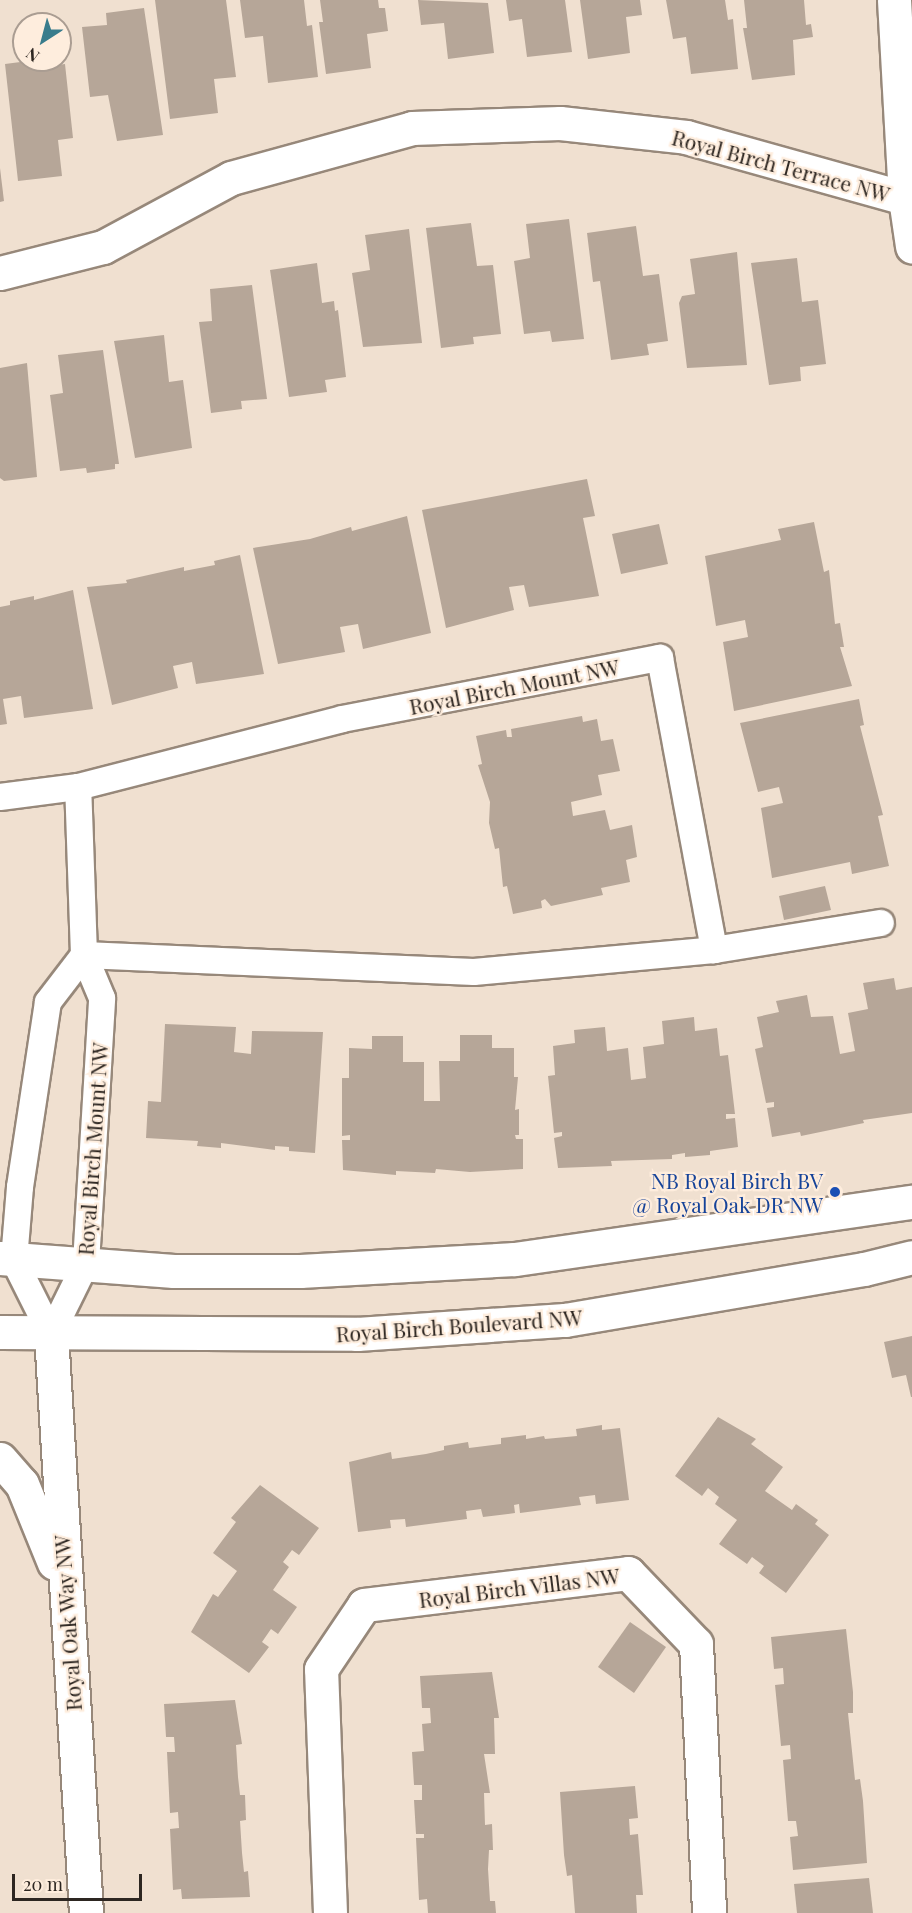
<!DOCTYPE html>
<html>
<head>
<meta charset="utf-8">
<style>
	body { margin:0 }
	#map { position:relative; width:912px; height:1913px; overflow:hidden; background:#f0e0d0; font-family:"Playfair Display",serif }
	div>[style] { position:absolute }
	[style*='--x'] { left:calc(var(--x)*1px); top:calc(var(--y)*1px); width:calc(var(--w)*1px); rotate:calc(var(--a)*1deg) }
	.building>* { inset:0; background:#b6a698 }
	.roads { filter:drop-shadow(2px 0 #97887a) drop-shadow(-2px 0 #97887a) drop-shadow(0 2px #97887a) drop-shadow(0 -2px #97887a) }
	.lane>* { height:26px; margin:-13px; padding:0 13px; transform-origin:13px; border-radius:13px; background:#fff }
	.street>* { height:33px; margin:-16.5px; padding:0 16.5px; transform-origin:16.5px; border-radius:16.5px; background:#fff }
	.secondary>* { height:33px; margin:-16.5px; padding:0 16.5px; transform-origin:16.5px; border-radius:16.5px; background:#fff }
	.dots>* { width:16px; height:16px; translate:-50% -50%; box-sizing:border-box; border:3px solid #feeddd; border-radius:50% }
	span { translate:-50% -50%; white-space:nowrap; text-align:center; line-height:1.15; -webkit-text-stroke:4.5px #feeddd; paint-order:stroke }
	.street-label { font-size:21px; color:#2d2621 }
	.transit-label { font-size:21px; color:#164399 }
	.right { translate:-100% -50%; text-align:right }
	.north { position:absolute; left:12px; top:12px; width:60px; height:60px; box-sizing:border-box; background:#feeddd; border:2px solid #aa9d92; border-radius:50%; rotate:216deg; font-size:16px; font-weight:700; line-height:24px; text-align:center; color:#2d2621 }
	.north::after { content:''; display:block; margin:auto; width:21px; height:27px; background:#397c8c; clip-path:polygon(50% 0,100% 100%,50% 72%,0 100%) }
	.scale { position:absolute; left:12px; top:1874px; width:130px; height:27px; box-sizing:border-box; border:3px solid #2d2621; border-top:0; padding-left:8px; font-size:18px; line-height:21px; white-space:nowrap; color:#2d2621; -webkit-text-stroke:4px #feeddd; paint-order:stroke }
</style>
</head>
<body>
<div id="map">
	<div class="building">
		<div style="clip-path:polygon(155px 0,226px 0,236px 77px,214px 79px,218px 113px,170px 119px)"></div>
		<div style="clip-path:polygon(240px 0,304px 0,307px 26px,312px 25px,318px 77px,268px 83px,263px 36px,245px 38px)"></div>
		<div style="clip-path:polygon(320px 0,378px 0,379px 8px,385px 8px,388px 31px,367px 34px,371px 68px,326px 74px,319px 22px,323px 22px)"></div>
		<div style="clip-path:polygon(418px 0,488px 3px,494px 53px,448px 59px,444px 23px,421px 25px)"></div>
		<div style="clip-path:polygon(506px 0,565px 0,572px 52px,527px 57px,522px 19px,509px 21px)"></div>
		<div style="clip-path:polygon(580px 0,640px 0,642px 15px,626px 17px,630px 53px,588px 59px)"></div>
		<div style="clip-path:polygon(666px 0,725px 0,728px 20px,733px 19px,738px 69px,691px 74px,686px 37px,673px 39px)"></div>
		<div style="clip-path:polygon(744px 0,804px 0,806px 25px,811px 24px,813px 37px,793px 40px,795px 75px,752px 80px,743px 28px,747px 28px)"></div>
		<div style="clip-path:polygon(144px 8px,163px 135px,117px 141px,108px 95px,90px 97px,82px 27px,107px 25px,106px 13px)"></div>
		<div style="clip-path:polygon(36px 60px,37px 68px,65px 64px,73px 138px,58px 140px,62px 176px,18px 181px,5px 64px)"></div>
		<div style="clip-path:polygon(0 168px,4px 201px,0 202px)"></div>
		<div style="clip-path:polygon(569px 219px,584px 339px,552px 342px,550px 331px,524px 334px,514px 261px,530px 258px,526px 224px)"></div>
		<div style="clip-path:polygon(471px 223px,477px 266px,493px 265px,501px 334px,473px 337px,474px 344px,441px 348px,426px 228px)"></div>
		<div style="clip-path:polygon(636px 226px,643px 276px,659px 274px,668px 341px,647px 344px,649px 355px,611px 360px,600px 281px,593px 282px,587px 233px)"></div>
		<div style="clip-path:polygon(409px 229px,422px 343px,363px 347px,352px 273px,370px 270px,365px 235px)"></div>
		<div style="clip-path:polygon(737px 252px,747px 365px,687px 368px,679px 303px,682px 296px,695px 294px,690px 259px)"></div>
		<div style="clip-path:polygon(797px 258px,802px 302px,818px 300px,826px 364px,800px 367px,801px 381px,769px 385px,751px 263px)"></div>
		<div style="clip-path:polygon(317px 263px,322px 303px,334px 301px,335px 311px,338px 310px,346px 377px,325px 380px,327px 392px,289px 397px,270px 270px)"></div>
		<div style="clip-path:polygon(252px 285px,267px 399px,241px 401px,242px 409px,211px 413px,199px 322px,212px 321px,210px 289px)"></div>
		<div style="clip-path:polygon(164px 335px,169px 382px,183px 380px,192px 448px,135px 458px,114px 341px)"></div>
		<div style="clip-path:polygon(103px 350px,119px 464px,115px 464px,115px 469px,87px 473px,86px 468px,60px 471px,50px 395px,63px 393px,58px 355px)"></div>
		<div style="clip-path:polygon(27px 363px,37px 477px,4px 481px,0 478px,0 368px)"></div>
		<div style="clip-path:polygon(587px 479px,595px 516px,583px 518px,599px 596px,529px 607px,524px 585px,509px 587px,514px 610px,446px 628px,422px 510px)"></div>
		<div style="clip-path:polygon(407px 516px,431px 633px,363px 649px,358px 624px,340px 627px,345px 652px,278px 664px,253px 548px,310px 539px,351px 527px,352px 531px)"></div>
		<div style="clip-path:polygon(814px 522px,824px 572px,829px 570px,835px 624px,840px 623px,844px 647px,840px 647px,852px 686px,734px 711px,723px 642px,748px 637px,745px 620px,716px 626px,705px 556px,781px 540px,778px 529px)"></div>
		<div style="clip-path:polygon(659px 524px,668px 564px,621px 574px,612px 534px)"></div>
		<div style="clip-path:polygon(240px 555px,264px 674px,196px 684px,192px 662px,173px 666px,178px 688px,112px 705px,87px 587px,127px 583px,126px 580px,184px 567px,184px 571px,215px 565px,214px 561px)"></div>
		<div style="clip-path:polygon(73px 590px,93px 709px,24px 718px,21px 696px,3px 699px,7px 724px,0 725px,0 607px,10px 605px,10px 601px,34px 596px,34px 600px)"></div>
		<div style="clip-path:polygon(859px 699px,864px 725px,860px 726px,883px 815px,878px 816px,889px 866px,852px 874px,850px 862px,772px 878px,761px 808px,783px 803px,779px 787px,758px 792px,740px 723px)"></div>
		<div style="clip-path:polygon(582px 716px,583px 722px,597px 719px,601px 741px,613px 739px,620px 771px,598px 775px,602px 795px,571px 802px,573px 816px,605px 810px,610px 830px,632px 825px,637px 857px,626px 860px,630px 882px,601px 888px,603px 895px,551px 906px,545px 899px,541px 901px,542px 908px,513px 914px,507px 886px,503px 887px,499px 848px,495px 849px,489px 823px,490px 802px,478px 765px,482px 764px,476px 736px,506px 730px,507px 737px,512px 737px,511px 729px)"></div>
		<div style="clip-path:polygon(825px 886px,831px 910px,784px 920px,779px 896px)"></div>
		<div style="clip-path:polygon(894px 978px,896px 990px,912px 987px,912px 1113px,863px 1120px,864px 1123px,801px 1136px,800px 1132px,772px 1137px,767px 1108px,774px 1107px,774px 1102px,766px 1103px,755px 1049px,763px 1047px,757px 1017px,779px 1012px,776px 1001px,807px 995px,811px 1017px,833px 1016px,840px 1054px,855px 1051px,848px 1013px,868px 1009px,863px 983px)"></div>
		<div style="clip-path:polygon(694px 1017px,695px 1031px,717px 1028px,720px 1056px,728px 1055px,735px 1114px,726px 1114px,726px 1119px,735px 1118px,738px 1147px,710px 1151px,710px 1155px,685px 1157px,685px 1153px,672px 1155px,672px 1159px,611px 1161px,612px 1166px,558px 1168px,554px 1138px,562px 1136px,562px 1132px,554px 1133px,548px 1076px,555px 1075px,553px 1046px,575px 1043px,574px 1030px,605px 1027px,607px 1051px,628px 1048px,631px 1080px,646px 1078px,643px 1047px,664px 1044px,662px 1021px)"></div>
		<div style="clip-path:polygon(165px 1024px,236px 1027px,234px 1052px,251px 1054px,252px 1031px,323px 1032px,315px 1153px,289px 1151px,289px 1147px,275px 1146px,275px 1150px,221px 1143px,221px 1148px,197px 1146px,198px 1141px,146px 1138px,148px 1101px,161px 1102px)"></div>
		<div style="clip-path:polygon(460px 1035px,492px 1035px,492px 1048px,514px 1048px,514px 1077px,518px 1077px,515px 1110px,519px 1109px,519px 1135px,515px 1135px,516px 1139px,523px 1139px,523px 1169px,470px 1172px,436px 1169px,435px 1173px,396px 1171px,396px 1175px,343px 1170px,342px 1140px,350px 1140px,350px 1135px,342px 1136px,342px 1078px,349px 1078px,349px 1048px,372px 1049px,372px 1036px,403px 1036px,403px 1062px,424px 1062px,424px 1101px,440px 1101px,439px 1061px,460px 1061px)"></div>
		<div style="clip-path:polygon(912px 1336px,912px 1397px,911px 1397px,906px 1375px,892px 1378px,884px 1342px)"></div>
		<div style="clip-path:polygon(718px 1417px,756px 1439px,751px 1444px,783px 1467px,765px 1491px,792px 1510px,796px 1504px,818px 1520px,815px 1524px,829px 1535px,786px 1593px,759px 1573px,764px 1566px,752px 1557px,747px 1564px,719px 1544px,737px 1520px,715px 1504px,719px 1497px,708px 1488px,702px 1496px,675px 1476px)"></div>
		<div style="clip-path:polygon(602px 1425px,602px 1430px,620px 1428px,629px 1500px,596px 1504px,595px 1495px,579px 1497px,581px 1505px,520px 1513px,519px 1504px,514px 1505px,515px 1513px,483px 1517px,481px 1509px,466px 1511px,467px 1519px,406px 1527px,405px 1519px,390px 1520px,391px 1528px,358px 1532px,349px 1462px,391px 1452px,392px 1459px,426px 1454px,444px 1450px,444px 1446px,468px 1442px,469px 1448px,501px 1444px,501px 1438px,526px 1435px,526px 1439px,544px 1436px,545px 1439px,577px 1436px,576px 1429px)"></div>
		<div style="clip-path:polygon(260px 1485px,319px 1528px,299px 1555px,292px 1550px,283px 1562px,289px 1567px,273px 1590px,297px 1607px,278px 1634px,271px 1629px,262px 1642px,269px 1647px,249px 1673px,191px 1632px,213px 1594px,218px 1597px,237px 1571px,213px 1553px,236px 1522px,231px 1518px)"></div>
		<div style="clip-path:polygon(630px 1622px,666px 1647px,634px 1693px,598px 1667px)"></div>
		<div style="clip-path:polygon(846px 1629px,853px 1692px,853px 1713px,848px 1713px,855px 1780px,860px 1779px,863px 1801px,867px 1863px,793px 1870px,790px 1837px,798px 1836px,796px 1821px,788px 1821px,783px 1760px,791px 1759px,790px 1745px,781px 1746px,775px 1685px,784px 1684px,783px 1668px,774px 1669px,771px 1637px)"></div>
		<div style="clip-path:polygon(492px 1672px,499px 1718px,494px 1718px,495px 1754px,484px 1754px,490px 1793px,484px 1793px,485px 1825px,492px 1824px,493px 1850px,489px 1850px,488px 1869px,490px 1901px,495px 1901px,496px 1913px,428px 1913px,427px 1899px,419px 1900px,416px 1838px,424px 1838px,424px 1834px,416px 1834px,414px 1800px,422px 1800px,422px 1785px,414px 1785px,412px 1752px,424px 1751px,422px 1724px,431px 1723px,430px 1708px,422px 1708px,420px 1676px)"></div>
		<div style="clip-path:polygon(235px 1700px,242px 1744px,236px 1745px,238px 1777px,240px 1795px,245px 1795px,246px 1820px,240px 1821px,242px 1853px,244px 1872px,248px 1871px,250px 1897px,182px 1899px,181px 1889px,173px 1890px,170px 1829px,179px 1828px,178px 1812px,170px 1813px,167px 1752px,175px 1752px,174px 1737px,166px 1737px,164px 1704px)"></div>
		<div style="clip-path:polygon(635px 1786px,638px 1818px,629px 1819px,630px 1835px,638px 1834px,643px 1895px,636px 1895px,637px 1913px,575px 1913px,572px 1875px,567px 1876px,564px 1855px,560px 1792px)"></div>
		<div style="clip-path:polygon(869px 1878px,873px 1913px,797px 1913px,794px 1884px)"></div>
	</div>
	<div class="roads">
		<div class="lane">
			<div style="--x:0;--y:797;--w:79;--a:-7.3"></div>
			<div style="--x:78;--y:787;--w:273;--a:-14.4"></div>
			<div style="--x:342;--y:719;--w:324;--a:-10.9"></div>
			<div style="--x:660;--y:658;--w:297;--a:79.5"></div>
			<div style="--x:84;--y:955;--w:390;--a:2.5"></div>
			<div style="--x:474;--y:972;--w:241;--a:-5.2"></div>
			<div style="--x:714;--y:950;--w:169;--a:-9.2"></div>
			<div style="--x:51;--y:1334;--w:79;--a:-63.8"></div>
			<div style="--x:86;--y:1263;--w:265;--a:-86.5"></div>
			<div style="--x:102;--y:998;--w:47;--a:-112.7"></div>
			<div style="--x:84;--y:955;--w:168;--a:-92"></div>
			<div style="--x:51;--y:1334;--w:83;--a:-116.6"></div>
			<div style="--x:14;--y:1260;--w:73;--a:-85.3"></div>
			<div style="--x:20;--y:1187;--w:187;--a:-81.4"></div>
			<div style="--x:48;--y:1002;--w:59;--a:-52.5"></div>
		</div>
		<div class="street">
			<div style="--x:0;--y:273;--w:106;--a:-14.2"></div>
			<div style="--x:103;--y:247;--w:145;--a:-28.3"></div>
			<div style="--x:231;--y:178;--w:188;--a:-15.4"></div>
			<div style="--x:412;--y:128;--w:148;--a:-1.9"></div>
			<div style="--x:560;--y:123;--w:127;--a:6.3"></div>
			<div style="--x:686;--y:137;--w:235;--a:15.6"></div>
			<div style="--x:330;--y:1913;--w:244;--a:-92.1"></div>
			<div style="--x:321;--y:1669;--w:77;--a:-56.1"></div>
			<div style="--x:364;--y:1605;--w:266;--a:-6.9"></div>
			<div style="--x:628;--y:1573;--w:98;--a:46.2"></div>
			<div style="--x:696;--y:1644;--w:269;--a:87.2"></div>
		</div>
		<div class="secondary">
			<div style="--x:894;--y:0;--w:198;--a:86.8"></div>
			<div style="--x:905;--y:198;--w:49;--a:81.7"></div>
			<div style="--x:0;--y:1258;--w:174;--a:4.3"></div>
			<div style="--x:174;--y:1271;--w:126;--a:0"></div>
			<div style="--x:300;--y:1271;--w:215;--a:-3.2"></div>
			<div style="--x:515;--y:1259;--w:401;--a:-8.2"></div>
			<div style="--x:0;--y:1332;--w:357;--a:0.3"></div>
			<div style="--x:357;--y:1334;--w:208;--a:-3.9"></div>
			<div style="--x:565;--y:1320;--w:303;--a:-9.7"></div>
			<div style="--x:864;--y:1269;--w:49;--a:-14"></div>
			<div style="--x:51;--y:1334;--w:580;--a:86.54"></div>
			<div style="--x:0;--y:1459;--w:33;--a:49"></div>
			<div style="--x:22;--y:1484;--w:85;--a:67.9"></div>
		</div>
	</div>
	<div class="dots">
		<div style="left:835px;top:1192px;background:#1a4fb4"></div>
	</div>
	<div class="street-label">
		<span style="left:781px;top:165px;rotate:15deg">Royal Birch Terrace NW</span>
		<span style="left:514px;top:686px;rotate:-11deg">Royal Birch Mount NW</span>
		<span style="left:92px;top:1149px;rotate:-86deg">Royal Birch Mount NW</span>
		<span style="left:459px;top:1325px;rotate:-4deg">Royal Birch Boulevard NW</span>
		<span style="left:519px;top:1587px;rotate:-7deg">Royal Birch Villas NW</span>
		<span style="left:67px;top:1623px;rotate:-94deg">Royal Oak Way NW</span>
	</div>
	<div class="transit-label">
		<span class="right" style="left:823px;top:1192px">NB Royal Birch BV<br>@ Royal Oak DR NW</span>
	</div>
	<div class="north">N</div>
	<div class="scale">20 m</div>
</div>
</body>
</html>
